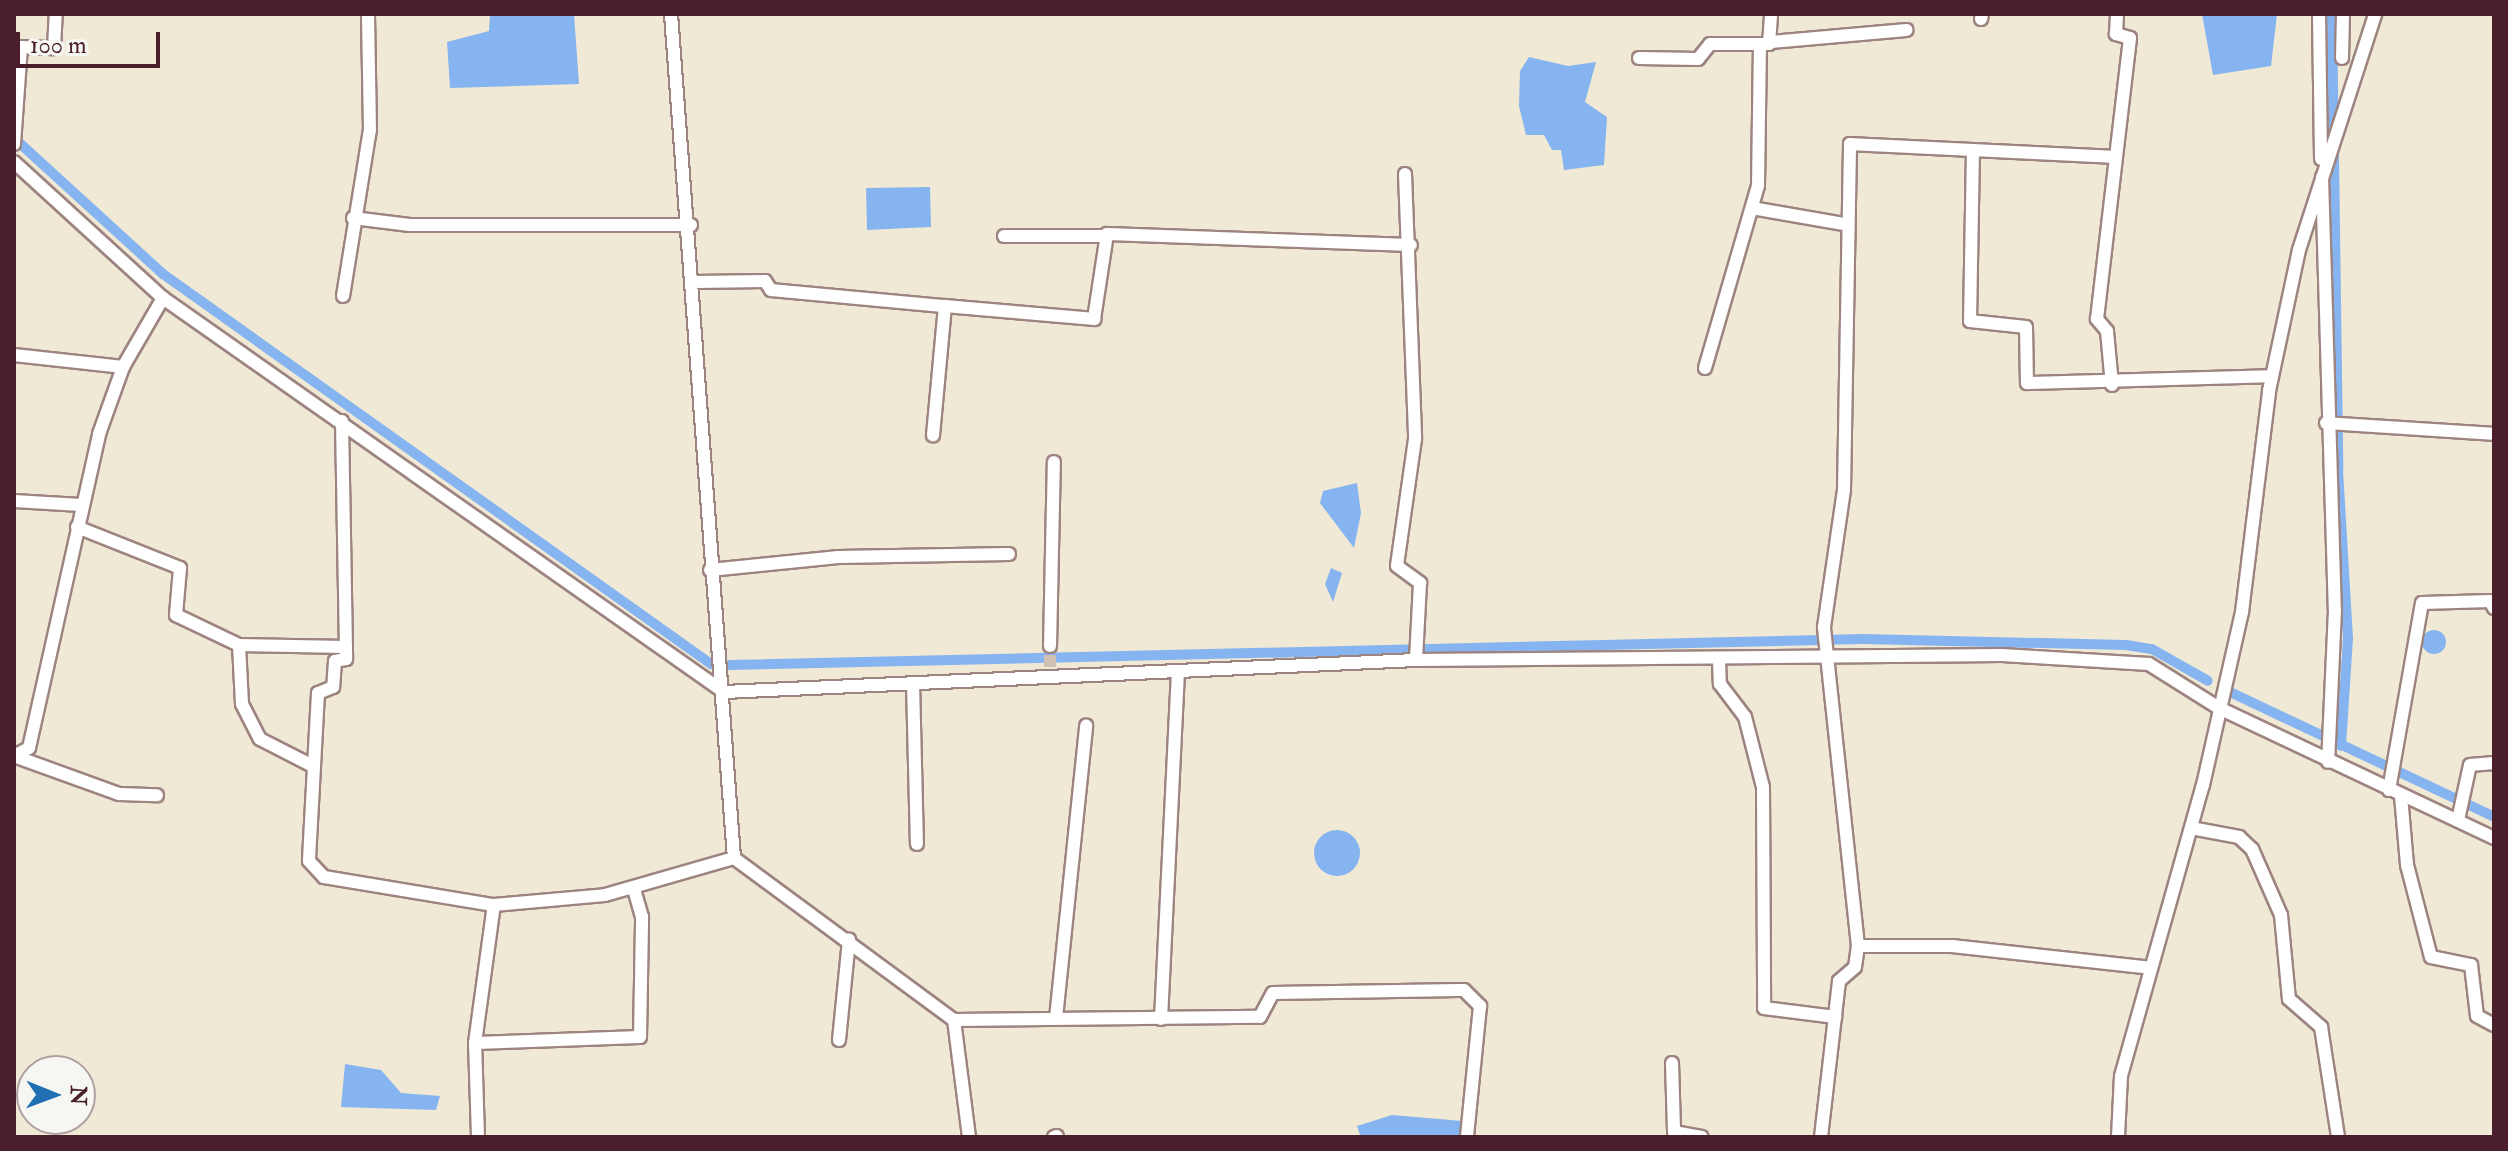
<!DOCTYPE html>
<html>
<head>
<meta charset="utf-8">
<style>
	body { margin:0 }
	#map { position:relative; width:2508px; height:1151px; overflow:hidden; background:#f0e9d5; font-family:"IM FELL Double Pica",serif }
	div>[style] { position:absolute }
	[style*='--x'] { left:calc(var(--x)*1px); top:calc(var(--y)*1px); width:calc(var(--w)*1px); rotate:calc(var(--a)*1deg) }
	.water>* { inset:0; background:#85b4f0 }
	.round { border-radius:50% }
	.canal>* { height:10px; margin:-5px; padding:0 5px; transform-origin:5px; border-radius:5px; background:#85b4f0 }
	.minor-tunnel>* { height:12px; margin-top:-6px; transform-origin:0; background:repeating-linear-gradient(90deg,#cfc1b3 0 12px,transparent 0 18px) }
	.roads { filter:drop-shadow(2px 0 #9d8480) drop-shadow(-2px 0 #9d8480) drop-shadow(0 2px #9d8480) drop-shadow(0 -2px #9d8480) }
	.minor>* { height:12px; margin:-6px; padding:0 6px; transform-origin:6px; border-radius:6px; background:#fff }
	span { translate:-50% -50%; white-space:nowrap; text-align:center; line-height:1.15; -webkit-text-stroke:7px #f6f6f2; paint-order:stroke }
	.frame { position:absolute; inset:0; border:16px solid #4a1f2b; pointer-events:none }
	.north { position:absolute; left:16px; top:1055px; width:80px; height:80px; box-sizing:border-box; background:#f6f6f2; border:2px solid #b1a0a2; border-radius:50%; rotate:91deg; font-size:22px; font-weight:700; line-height:32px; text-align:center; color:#4a1f2b }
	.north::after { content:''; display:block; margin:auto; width:28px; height:36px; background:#1f6fb2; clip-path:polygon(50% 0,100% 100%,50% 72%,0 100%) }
	.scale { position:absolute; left:16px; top:32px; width:144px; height:36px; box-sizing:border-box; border:4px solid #4a1f2b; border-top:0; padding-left:10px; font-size:24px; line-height:28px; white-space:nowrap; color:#4a1f2b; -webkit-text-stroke:6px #f6f6f2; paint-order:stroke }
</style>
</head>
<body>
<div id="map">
	<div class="water">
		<div style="clip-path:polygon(490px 14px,574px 14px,579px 84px,450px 88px,447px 42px,489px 31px)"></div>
		<div style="clip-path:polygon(2277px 14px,2271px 66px,2213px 75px,2202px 14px)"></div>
		<div style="clip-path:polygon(1529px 57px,1568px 66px,1596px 62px,1585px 102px,1607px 117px,1604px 165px,1564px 170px,1561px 150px,1552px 150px,1544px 135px,1526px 135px,1519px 106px,1520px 71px)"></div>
		<div style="clip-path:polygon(930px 187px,931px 227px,867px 230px,866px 188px)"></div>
		<div style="clip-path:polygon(1357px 483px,1361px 513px,1354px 548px,1320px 503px,1323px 491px)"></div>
		<div style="clip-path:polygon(1331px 568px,1342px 573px,1333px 602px,1325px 584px)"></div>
		<div class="round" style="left:2422px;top:630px;width:24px;height:24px"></div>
		<div class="round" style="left:1314px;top:830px;width:46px;height:46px"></div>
		<div style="clip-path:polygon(345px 1064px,381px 1070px,401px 1093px,440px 1096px,436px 1110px,341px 1107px)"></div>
		<div style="clip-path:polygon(1392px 1115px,1462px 1121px,1459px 1137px,1360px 1135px,1357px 1126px)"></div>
	</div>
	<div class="canal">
		<div style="--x:2332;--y:14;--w:456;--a:89.2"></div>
		<div style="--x:2338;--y:470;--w:168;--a:86.6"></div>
		<div style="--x:2348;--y:638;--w:108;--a:93.7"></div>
		<div style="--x:14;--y:138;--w:202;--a:42.4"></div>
		<div style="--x:163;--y:274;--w:673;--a:35.44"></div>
		<div style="--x:729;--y:665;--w:1134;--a:-1.31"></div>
		<div style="--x:1863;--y:639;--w:263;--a:1.3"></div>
		<div style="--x:2126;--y:645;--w:26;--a:9"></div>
		<div style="--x:2152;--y:649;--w:64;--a:29.7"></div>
		<div style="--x:2230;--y:692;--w:292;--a:25.3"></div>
	</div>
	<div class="minor-tunnel">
		<div style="--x:1050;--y:667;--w:21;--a:-90"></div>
	</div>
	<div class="roads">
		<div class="minor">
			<div style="--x:2319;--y:14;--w:145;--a:89.2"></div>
			<div style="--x:1981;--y:19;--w:5;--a:-79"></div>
			<div style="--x:1771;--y:42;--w:136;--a:-5.1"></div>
			<div style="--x:1639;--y:58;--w:59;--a:1"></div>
			<div style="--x:1698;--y:59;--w:19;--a:-51"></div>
			<div style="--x:1710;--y:44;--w:59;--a:0"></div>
			<div style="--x:1769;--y:44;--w:30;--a:-86"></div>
			<div style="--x:2342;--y:58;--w:44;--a:-88.7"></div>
			<div style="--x:14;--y:144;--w:97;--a:-85.9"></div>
			<div style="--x:21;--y:47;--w:33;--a:2"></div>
			<div style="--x:54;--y:48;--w:34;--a:-87"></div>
			<div style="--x:1973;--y:150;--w:171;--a:91"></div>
			<div style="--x:1970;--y:321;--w:56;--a:6.1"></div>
			<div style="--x:2026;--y:327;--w:56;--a:89"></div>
			<div style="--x:2027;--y:383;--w:245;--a:-1.6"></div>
			<div style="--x:14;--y:162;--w:202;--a:42.4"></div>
			<div style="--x:163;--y:298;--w:686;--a:35.08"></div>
			<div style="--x:724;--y:692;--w:693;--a:-2.65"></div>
			<div style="--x:1416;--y:660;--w:586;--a:-0.49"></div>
			<div style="--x:2002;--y:655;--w:147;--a:3.5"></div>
			<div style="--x:2149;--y:664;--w:83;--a:32.2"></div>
			<div style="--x:2219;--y:708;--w:304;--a:25.3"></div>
			<div style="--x:1405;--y:174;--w:265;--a:87.8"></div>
			<div style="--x:1415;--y:439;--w:128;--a:98.1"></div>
			<div style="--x:1397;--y:566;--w:29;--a:36"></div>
			<div style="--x:1420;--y:583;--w:77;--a:93"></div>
			<div style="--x:2322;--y:177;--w:433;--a:88.3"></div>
			<div style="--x:2335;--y:610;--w:152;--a:92.6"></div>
			<div style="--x:1752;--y:208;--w:93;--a:9.9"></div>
			<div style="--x:353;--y:218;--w:57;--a:7"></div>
			<div style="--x:410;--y:225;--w:281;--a:0"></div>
			<div style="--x:1004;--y:236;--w:98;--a:0"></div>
			<div style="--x:696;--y:282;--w:69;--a:-0.8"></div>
			<div style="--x:765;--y:281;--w:11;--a:56"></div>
			<div style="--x:771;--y:290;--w:175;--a:5.3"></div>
			<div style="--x:945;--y:306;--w:130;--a:95.3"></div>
			<div style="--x:343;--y:296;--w:168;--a:-80.8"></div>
			<div style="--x:370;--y:130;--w:116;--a:-91"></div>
			<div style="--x:945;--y:306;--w:150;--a:5"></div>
			<div style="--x:1094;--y:319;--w:86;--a:-81.3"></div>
			<div style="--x:1107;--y:234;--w:304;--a:2.1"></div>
			<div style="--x:14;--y:355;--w:110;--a:6.3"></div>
			<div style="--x:1705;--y:368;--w:190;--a:-73.8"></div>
			<div style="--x:1758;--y:186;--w:142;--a:-89.2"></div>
			<div style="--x:2112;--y:385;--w:54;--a:-95.3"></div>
			<div style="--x:2107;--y:331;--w:16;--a:-130"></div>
			<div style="--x:2097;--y:319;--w:283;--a:-83.3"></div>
			<div style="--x:2130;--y:38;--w:15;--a:-164"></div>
			<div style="--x:2116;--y:34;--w:20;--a:-87"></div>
			<div style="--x:342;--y:421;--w:238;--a:89"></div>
			<div style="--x:346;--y:659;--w:11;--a:170"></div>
			<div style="--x:335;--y:661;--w:26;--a:94"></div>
			<div style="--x:333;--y:687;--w:16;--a:158"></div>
			<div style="--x:318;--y:693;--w:168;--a:93.1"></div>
			<div style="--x:309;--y:861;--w:22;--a:47"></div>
			<div style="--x:324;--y:877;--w:172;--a:9.4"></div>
			<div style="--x:2326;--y:423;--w:168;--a:3.7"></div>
			<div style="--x:14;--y:501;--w:67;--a:3.4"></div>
			<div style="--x:77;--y:527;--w:111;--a:21.7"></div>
			<div style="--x:180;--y:568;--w:47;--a:94.9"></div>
			<div style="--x:176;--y:615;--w:70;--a:25.5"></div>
			<div style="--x:239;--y:645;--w:107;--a:1.1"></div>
			<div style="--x:710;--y:570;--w:129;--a:-5.8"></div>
			<div style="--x:838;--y:557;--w:171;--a:-1"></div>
			<div style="--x:239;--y:645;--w:59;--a:87.1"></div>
			<div style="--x:242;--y:704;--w:39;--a:63"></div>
			<div style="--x:260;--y:739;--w:59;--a:27"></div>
			<div style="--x:1050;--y:646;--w:184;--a:-88.8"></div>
			<div style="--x:1719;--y:660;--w:24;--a:88"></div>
			<div style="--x:1720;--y:684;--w:41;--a:52.9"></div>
			<div style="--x:1745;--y:717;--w:72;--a:75.6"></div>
			<div style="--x:1763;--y:787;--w:221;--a:89.7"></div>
			<div style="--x:1764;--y:1008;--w:72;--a:7.2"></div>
			<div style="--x:913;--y:683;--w:161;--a:88.6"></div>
			<div style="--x:14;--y:756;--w:17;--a:-28"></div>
			<div style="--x:29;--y:748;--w:322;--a:-77.4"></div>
			<div style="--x:99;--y:434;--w:71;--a:-70.3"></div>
			<div style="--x:123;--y:367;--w:80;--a:-59.9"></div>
			<div style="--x:14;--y:756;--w:112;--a:19.9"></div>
			<div style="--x:119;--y:794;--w:38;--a:2"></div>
			<div style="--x:2389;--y:790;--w:190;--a:-80"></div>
			<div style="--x:2422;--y:603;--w:68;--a:-1.7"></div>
			<div style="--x:2490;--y:601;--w:8;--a:60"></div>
			<div style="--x:2401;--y:796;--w:69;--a:85"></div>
			<div style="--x:2407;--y:865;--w:95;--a:75.4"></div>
			<div style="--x:2431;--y:957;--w:41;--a:11.3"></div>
			<div style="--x:2471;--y:965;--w:51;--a:83.3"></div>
			<div style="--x:2477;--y:1016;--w:19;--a:28"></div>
			<div style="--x:2458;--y:820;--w:56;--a:-77.7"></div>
			<div style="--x:2470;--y:765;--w:24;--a:-5"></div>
			<div style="--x:2191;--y:828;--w:49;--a:10.6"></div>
			<div style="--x:2239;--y:837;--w:18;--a:43"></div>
			<div style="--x:2252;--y:849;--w:72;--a:66.3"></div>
			<div style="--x:2281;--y:915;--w:84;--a:84.6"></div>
			<div style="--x:2289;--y:999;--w:43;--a:41.2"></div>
			<div style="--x:2321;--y:1027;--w:111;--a:81.2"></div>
			<div style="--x:734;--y:858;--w:273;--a:36.4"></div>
			<div style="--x:954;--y:1020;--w:118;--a:82.7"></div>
			<div style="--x:1858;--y:946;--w:94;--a:0"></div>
			<div style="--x:1952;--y:946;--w:199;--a:6.3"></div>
			<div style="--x:1056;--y:1018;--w:294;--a:-84.1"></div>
			<div style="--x:1161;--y:1019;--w:345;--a:-87.2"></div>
			<div style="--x:954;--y:1020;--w:306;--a:-0.6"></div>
			<div style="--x:1260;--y:1017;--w:27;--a:-62"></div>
			<div style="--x:1273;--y:993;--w:191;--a:-0.9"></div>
			<div style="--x:1464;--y:990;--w:23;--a:45"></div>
			<div style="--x:1480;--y:1006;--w:132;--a:95.7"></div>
			<div style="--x:839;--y:1040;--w:101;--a:-84.3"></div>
			<div style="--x:475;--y:1043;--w:165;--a:-2.1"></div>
			<div style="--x:640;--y:1037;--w:120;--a:-89"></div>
			<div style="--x:642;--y:917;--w:29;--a:-106"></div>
			<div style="--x:1672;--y:1063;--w:69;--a:88.3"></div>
			<div style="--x:1674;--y:1132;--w:28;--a:10"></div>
			<div style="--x:478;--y:1137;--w:94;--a:-91.8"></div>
			<div style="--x:475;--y:1043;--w:139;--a:-82.2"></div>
			<div style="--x:494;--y:905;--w:111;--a:-5.1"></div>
			<div style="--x:605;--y:895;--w:134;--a:-16"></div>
			<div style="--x:734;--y:858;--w:846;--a:-94.27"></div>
			<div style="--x:1054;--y:1137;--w:3;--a:-18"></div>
			<div style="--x:1821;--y:1137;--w:157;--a:-83.4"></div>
			<div style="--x:1839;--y:981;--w:21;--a:-41"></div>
			<div style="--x:1855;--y:967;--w:21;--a:-82"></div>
			<div style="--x:1858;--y:946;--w:321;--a:-96.1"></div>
			<div style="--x:1824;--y:627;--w:138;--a:-81.7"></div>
			<div style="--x:1844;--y:490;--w:346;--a:-89"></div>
			<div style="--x:1850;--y:144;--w:266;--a:2.8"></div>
			<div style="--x:2118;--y:1137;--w:61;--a:-87.2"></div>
			<div style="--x:2121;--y:1076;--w:302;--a:-74.3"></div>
			<div style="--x:2203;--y:785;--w:177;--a:-77.3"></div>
			<div style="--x:2242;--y:612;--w:223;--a:-83"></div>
			<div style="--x:2269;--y:391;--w:144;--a:-78"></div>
			<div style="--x:2299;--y:250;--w:248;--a:-72.1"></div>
		</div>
	</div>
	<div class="frame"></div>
	<div class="north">N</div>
	<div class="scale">100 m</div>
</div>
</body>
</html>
